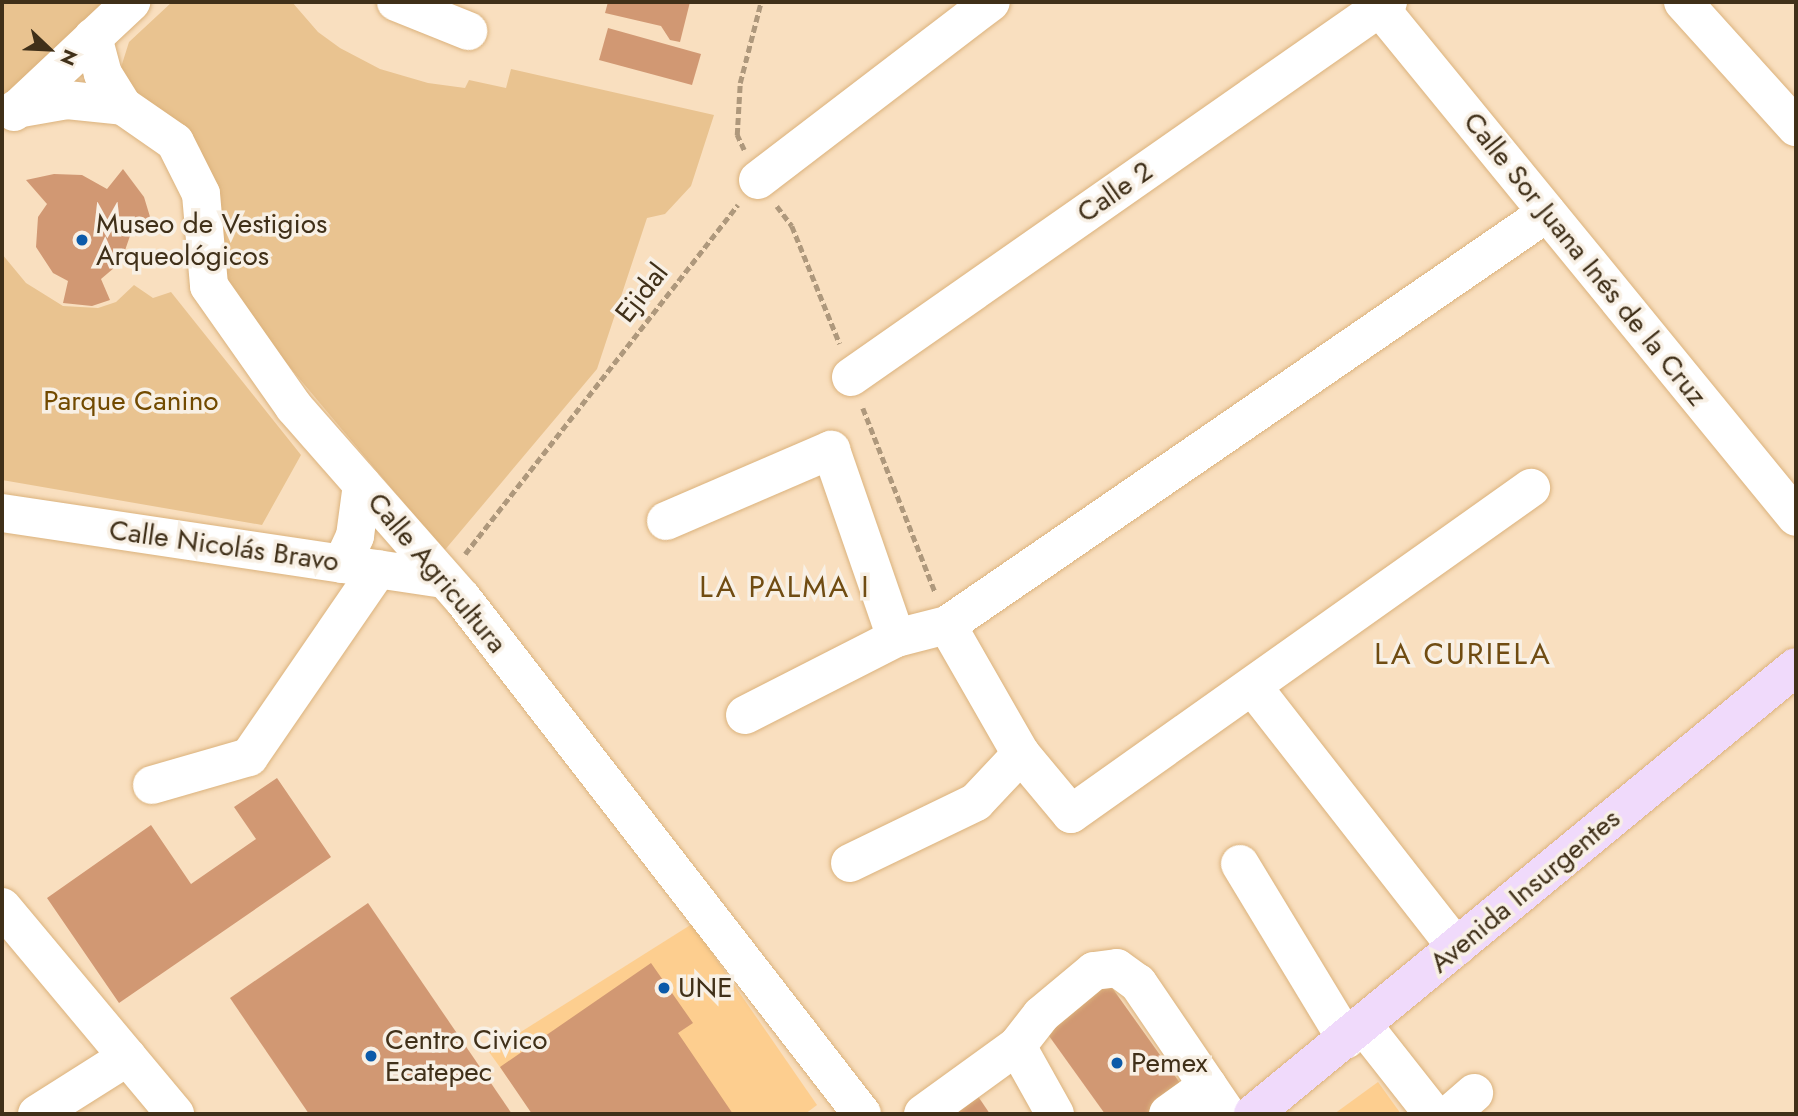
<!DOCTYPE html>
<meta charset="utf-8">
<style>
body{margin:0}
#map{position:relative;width:1798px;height:1116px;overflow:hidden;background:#f9dfbf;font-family:Jost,sans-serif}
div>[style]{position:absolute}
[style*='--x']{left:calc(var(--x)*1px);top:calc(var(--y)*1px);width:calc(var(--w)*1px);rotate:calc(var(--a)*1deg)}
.built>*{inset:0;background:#fdce8f}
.green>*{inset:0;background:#e9c390}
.building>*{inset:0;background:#d19873}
.path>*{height:4.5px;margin-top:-2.25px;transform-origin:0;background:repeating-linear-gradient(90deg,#ae987c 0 7px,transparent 0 10.5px)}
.roads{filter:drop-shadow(0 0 2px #dbb27c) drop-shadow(0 0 2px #dbb27c)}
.minor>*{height:38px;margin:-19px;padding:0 19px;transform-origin:19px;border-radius:19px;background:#fff}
.major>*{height:38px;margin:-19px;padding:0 19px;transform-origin:19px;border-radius:19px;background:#f0dafb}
.dots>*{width:19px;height:19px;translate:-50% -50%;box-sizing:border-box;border:4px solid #f8f0e5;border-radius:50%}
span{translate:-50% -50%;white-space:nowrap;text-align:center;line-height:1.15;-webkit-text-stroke:7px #f8f0e5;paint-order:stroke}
.street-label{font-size:28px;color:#403019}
.poi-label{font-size:28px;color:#403019}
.left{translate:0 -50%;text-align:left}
.park-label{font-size:28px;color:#724a00}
.neighbourhood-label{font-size:30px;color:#704c12;letter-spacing:2px}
.frame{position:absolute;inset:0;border:4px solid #403019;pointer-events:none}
.north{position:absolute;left:14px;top:14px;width:70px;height:70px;-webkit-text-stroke:5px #f8f0e5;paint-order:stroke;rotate:113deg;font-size:19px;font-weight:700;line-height:28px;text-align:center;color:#403019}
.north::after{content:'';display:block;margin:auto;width:24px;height:32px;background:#403019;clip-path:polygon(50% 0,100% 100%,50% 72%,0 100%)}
</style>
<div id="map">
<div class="built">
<i style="clip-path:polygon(692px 924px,817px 1105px,805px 1114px,534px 1114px,489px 1052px)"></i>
<i style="clip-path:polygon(1378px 1082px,1401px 1114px,1334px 1114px)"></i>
</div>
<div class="green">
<i style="clip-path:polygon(2px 2px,117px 2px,2px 108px)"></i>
<i style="clip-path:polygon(172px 2px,292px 2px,318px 32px,340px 48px,380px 69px,428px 83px,465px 88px,469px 80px,506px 88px,511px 69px,714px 115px,691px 186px,665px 214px,647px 218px,597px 369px,444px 551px,220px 284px,217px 199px,200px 148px,167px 114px,117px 80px,129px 42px)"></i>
<i style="clip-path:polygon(2px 254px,26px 283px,63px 306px,98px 308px,116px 302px,134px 285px,153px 298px,171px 292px,301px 455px,262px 525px,2px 480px)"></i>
</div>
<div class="building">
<i style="clip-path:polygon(608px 2px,690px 2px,680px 42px,670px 40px,661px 26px,605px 13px)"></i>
<i style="clip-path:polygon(608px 28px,701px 54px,692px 85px,599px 60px)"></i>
<i style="clip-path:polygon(123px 169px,144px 197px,154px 230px,131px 233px,121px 262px,101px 279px,110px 300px,92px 306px,63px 303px,68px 281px,53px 273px,36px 247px,38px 217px,47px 204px,26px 180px,54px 174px,82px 175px,107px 189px)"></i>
<i style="clip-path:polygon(277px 778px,331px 857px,119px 1003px,47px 898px,151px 825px,191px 884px,256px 839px,234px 807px)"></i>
<i style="clip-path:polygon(368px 903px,512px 1114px,309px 1114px,230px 998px)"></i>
<i style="clip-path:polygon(651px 963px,693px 1023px,678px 1033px,733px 1114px,532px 1114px,500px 1067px)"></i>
<i style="clip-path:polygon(1108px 982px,1190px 1097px,1165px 1114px,1105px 1114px,1044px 1029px)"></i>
<i style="clip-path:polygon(969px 1083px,990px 1114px,927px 1114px)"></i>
</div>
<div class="path">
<i style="--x:744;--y:150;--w:17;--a:-115"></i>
<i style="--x:737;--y:135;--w:52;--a:-86.7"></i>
<i style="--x:740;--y:83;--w:84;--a:-75.5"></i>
<i style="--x:777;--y:206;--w:25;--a:53"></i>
<i style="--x:792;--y:226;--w:127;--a:67.9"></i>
<i style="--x:863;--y:408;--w:198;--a:68.6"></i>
<i style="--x:465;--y:554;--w:443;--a:-52"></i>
</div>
<div class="roads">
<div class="minor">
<i style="--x:396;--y:2;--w:78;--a:21.9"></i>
<i style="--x:1375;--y:2;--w:665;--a:50.73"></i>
<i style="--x:1683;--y:2;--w:169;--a:47.9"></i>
<i style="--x:93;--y:37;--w:38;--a:75"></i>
<i style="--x:103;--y:74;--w:38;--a:58"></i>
<i style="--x:16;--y:109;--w:52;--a:-10"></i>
<i style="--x:67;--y:100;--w:56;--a:6.1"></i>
<i style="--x:123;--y:106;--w:63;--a:34.7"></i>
<i style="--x:175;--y:142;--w:58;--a:63.4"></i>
<i style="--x:201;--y:194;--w:92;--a:85"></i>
<i style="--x:209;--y:286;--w:148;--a:54.9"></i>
<i style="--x:294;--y:407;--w:254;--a:48.7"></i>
<i style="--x:462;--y:598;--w:653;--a:52.22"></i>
<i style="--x:14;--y:112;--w:161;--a:-43.2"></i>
<i style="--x:758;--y:180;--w:293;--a:-37.4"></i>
<i style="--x:851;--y:377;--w:655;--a:-34.93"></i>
<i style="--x:2;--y:513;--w:448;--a:8.5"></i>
<i style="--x:666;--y:521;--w:180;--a:-23.3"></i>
<i style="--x:831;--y:450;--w:199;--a:70.9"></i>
<i style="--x:342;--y:564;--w:31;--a:-65"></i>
<i style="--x:355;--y:536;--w:52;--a:-82.3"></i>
<i style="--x:947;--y:625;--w:149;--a:60.2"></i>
<i style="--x:1021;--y:754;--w:78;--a:50.2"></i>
<i style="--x:1071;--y:814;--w:564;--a:-35.33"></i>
<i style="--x:1253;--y:687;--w:330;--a:52"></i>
<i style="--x:745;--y:715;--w:169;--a:-27"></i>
<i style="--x:896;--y:638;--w:53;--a:-14.3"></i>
<i style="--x:947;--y:625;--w:728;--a:-34.48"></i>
<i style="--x:152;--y:785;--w:101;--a:-16.1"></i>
<i style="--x:249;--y:757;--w:228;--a:-55.5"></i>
<i style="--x:850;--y:863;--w:140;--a:-25.8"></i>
<i style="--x:976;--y:802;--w:66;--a:-46.8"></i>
<i style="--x:1240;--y:864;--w:205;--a:58.8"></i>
<i style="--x:2;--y:907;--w:270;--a:50.1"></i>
<i style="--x:1363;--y:1025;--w:113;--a:51.8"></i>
<i style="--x:37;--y:1114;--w:107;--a:-32.3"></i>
<i style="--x:923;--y:1114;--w:116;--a:-35.9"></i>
<i style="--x:1055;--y:1114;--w:78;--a:-119.2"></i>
<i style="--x:1017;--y:1046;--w:39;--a:-52"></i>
<i style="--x:1041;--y:1015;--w:69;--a:-39.7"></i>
<i style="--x:1094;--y:971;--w:23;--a:-7"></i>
<i style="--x:1117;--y:968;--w:26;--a:36"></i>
<i style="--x:1138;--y:983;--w:158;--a:55.8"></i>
<i style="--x:1168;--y:1114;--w:49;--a:-35.9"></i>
<i style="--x:1450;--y:1114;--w:32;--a:-41"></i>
</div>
<div class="major">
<i style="--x:1253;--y:1114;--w:703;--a:-39.46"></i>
</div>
</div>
<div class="dots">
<i style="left:82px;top:240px;background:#0b5aa9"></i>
<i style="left:664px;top:988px;background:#0b5aa9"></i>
<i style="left:371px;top:1056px;background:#0b5aa9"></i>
<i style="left:1117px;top:1063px;background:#0b5aa9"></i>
</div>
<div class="street-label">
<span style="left:1115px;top:192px;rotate:-35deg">Calle 2</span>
<span style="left:1585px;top:259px;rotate:51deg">Calle Sor Juana Inés de la Cruz</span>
<span style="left:642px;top:293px;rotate:-52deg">Ejidal</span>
<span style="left:224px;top:546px;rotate:8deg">Calle Nicolás Bravo</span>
<span style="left:437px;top:573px;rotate:50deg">Calle Agricultura</span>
<span style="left:1525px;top:891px;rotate:-40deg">Avenida Insurgentes</span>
</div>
<div class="poi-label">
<span class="left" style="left:96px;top:240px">Museo de Vestigios<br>Arqueológicos</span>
<span class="left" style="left:678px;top:988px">UNE</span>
<span class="left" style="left:385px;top:1056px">Centro Civico<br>Ecatepec</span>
<span class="left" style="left:1131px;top:1063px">Pemex</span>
</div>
<div class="park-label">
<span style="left:131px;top:401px">Parque Canino</span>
</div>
<div class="neighbourhood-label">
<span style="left:785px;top:587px">LA PALMA I</span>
<span style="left:1463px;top:654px">LA CURIELA</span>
</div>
<div class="frame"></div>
<div class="north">N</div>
</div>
